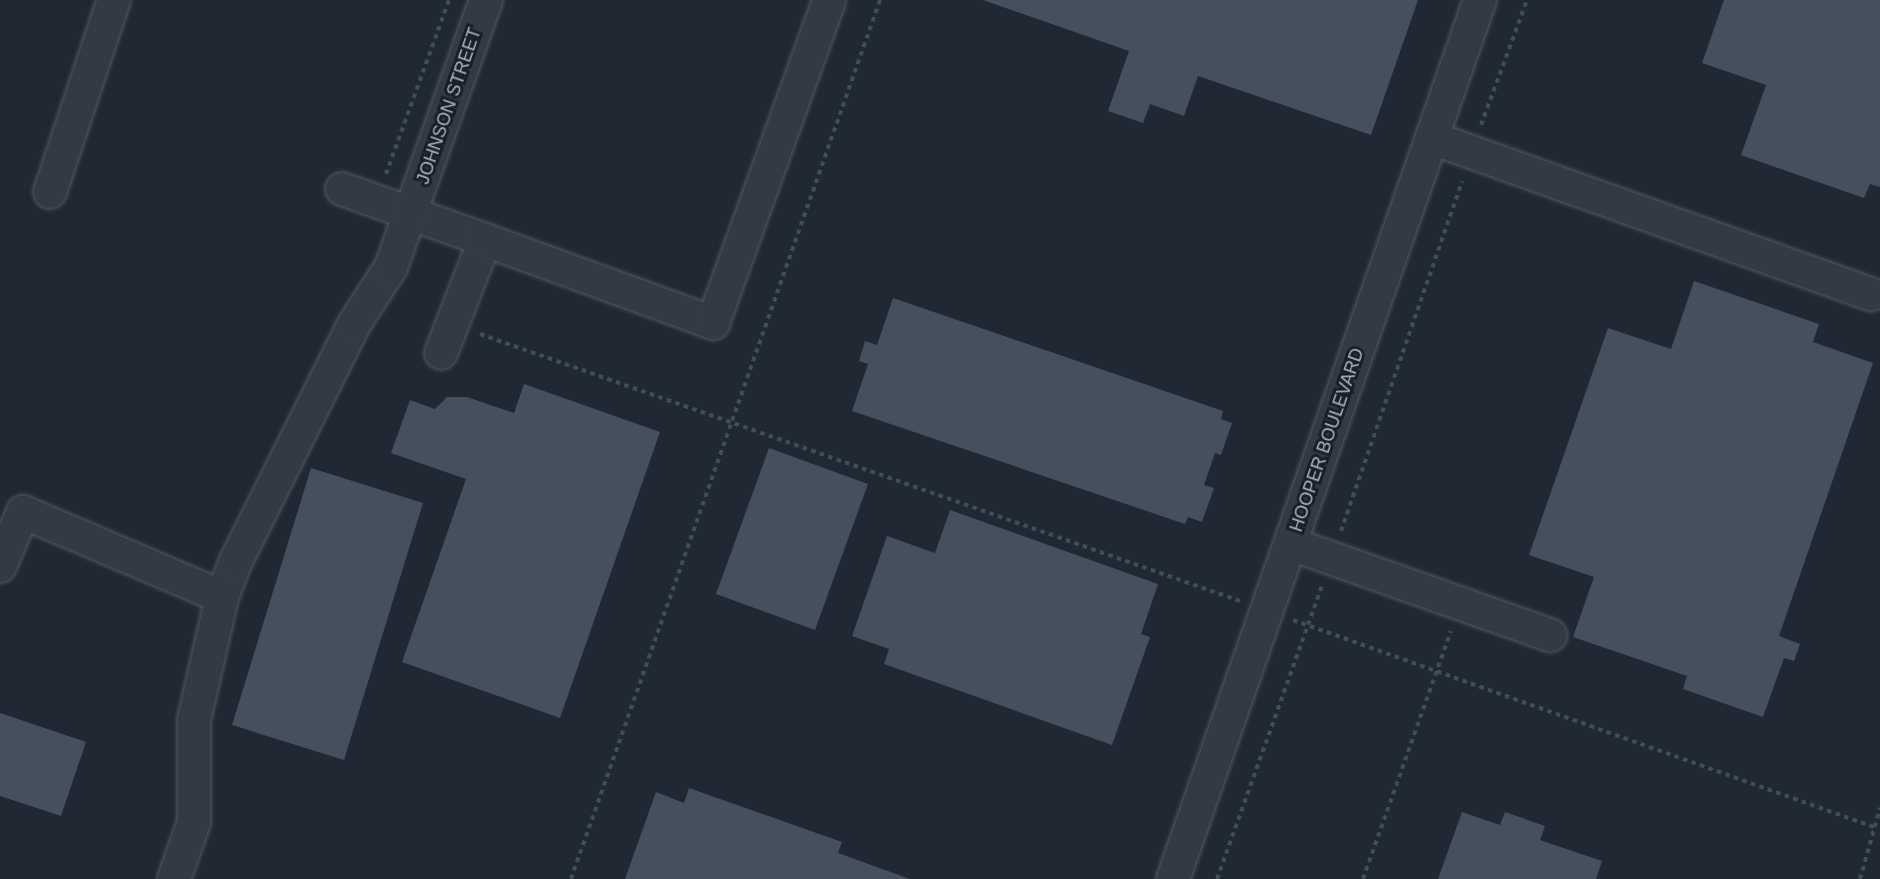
<!DOCTYPE html>
<style>
body{margin:0}
#map{position:relative;width:1880px;height:879px;overflow:hidden;background:#202834;font-family:Arial,sans-serif}
div>[style]{position:absolute}
[style*='--x']{left:calc(var(--x)*1px);top:calc(var(--y)*1px);width:calc(var(--w)*1px);rotate:calc(var(--a)*1deg)}
.building>*{inset:0;background:#464f5e}
.path>*{height:4px;margin-top:-2px;transform-origin:0;background:repeating-linear-gradient(90deg,#3f5053 0 4.5px,transparent 0 9px)}
.roads{filter:drop-shadow(0 0 2px #505863) drop-shadow(0 0 2px #505863)}
.minor>*{height:32px;margin:-16px;padding:0 16px;transform-origin:16px;border-radius:16px;background:#333a45}
span{translate:-50% -50%;white-space:nowrap;text-align:center;line-height:1.15;-webkit-text-stroke:6px #181f29;paint-order:stroke}
.street-label{font-size:18px;color:#adb5c2}
</style>
<div id="map">
<div class="building">
<i style="clip-path:polygon(983px 0,1418px 0,1371px 135px,1198px 76px,1184px 116px,1150px 104px,1143px 123px,1108px 111px,1129px 51px)"></i>
<i style="clip-path:polygon(1724px 0,1880px 0,1880px 187px,1870px 184px,1864px 198px,1741px 155px,1766px 85px,1702px 63px)"></i>
<i style="clip-path:polygon(1694px 281px,1819px 324px,1813px 342px,1873px 363px,1779px 636px,1800px 644px,1794px 661px,1784px 658px,1763px 717px,1683px 689px,1687px 676px,1573px 637px,1594px 577px,1529px 555px,1608px 328px,1671px 349px)"></i>
<i style="clip-path:polygon(893px 298px,1223px 411px,1221px 419px,1232px 423px,1221px 455px,1215px 453px,1204px 485px,1214px 488px,1202px 522px,1188px 517px,1185px 524px,852px 411px,868px 364px,859px 361px,865px 341px,877px 345px)"></i>
<i style="clip-path:polygon(524px 384px,660px 432px,560px 718px,402px 662px,466px 479px,391px 453px,410px 400px,435px 409px,447px 397px,467px 397px,514px 413px)"></i>
<i style="clip-path:polygon(769px 448px,868px 484px,815px 630px,716px 594px)"></i>
<i style="clip-path:polygon(311px 468px,423px 503px,344px 760px,232px 725px)"></i>
<i style="clip-path:polygon(950px 510px,1158px 584px,1141px 634px,1150px 637px,1112px 745px,884px 664px,889px 649px,852px 636px,887px 536px,935px 553px)"></i>
<i style="clip-path:polygon(0 713px,86px 742px,61px 816px,0 796px)"></i>
<i style="clip-path:polygon(689px 788px,842px 842px,838px 853px,910px 879px,625px 879px,656px 792px,684px 803px)"></i>
<i style="clip-path:polygon(1462px 812px,1500px 825px,1505px 812px,1545px 826px,1540px 840px,1602px 861px,1596px 879px,1438px 879px)"></i>
</div>
<div class="path">
<i style="--x:1481;--y:125;--w:133;--a:-69.8"></i>
<i style="--x:386;--y:174;--w:185;--a:-70.1"></i>
<i style="--x:480;--y:334;--w:806;--a:19.36"></i>
<i style="--x:1341;--y:531;--w:370;--a:-70.9"></i>
<i style="--x:1293;--y:620;--w:617;--a:19.61"></i>
<i style="--x:571;--y:879;--w:932;--a:-70.63"></i>
<i style="--x:1217;--y:879;--w:311;--a:-70.3"></i>
<i style="--x:1363;--y:879;--w:263;--a:-70.5"></i>
<i style="--x:1860;--y:879;--w:74;--a:-74.3"></i>
</div>
<div class="roads">
<div class="minor">
<i style="--x:1432;--y:138;--w:466;--a:19.6"></i>
<i style="--x:342;--y:189;--w:152;--a:19.6"></i>
<i style="--x:485;--y:240;--w:121;--a:111.3"></i>
<i style="--x:50;--y:192;--w:202;--a:-71.6"></i>
<i style="--x:485;--y:240;--w:243;--a:20"></i>
<i style="--x:713;--y:323;--w:343;--a:-70.2"></i>
<i style="--x:1291;--y:544;--w:275;--a:19.4"></i>
<i style="--x:0;--y:566;--w:59;--a:-66.9"></i>
<i style="--x:23;--y:512;--w:216;--a:23.1"></i>
<i style="--x:174;--y:879;--w:60;--a:-70.7"></i>
<i style="--x:194;--y:822;--w:102;--a:-90"></i>
<i style="--x:194;--y:720;--w:126;--a:-77.2"></i>
<i style="--x:222;--y:597;--w:36;--a:-69"></i>
<i style="--x:235;--y:563;--w:267;--a:-63.5"></i>
<i style="--x:354;--y:324;--w:68;--a:-57"></i>
<i style="--x:391;--y:267;--w:283;--a:-70.4"></i>
<i style="--x:1173;--y:879;--w:931;--a:-70.75"></i>
</div>
</div>
<div class="street-label">
<span style="left:449px;top:106px;rotate:-71deg">JOHNSON STREET</span>
<span style="left:1327px;top:440px;rotate:-71deg">HOOPER BOULEVARD</span>
</div>
</div>
